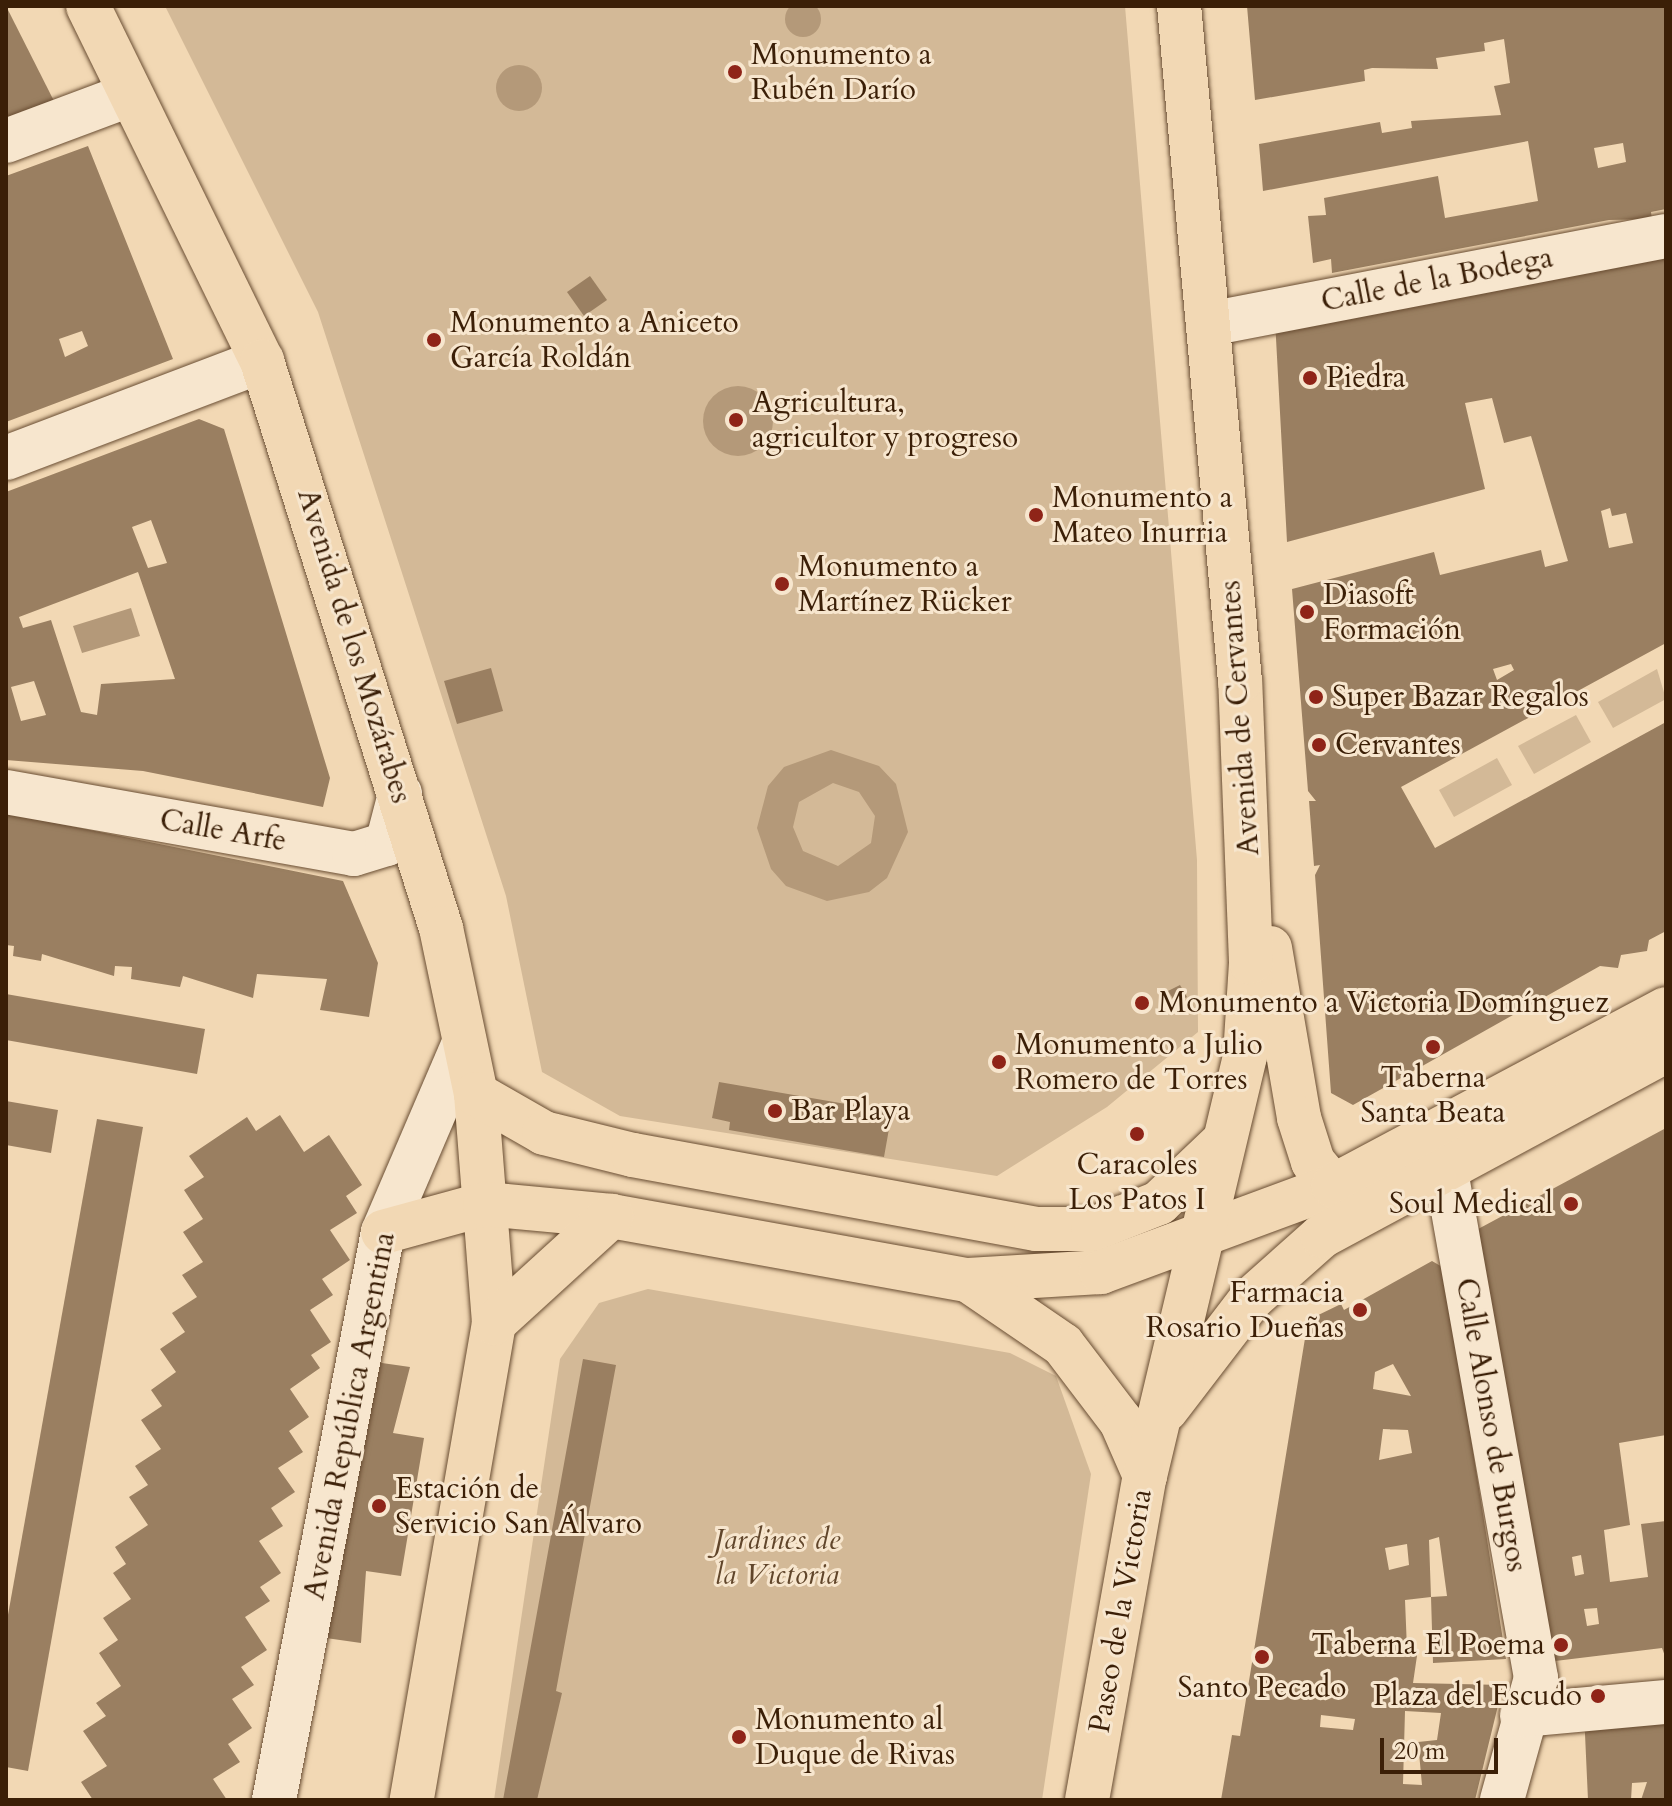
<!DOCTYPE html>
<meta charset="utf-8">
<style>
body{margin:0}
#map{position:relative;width:1672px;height:1806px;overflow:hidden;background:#f2d8b4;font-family:Cardo,serif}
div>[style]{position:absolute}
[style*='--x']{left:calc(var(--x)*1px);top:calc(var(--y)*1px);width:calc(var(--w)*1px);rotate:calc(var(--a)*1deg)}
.green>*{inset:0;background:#d3b997}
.water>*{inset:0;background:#b49979}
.round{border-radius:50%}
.building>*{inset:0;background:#9a7f61}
.roads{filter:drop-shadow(0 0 2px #694d32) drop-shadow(0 0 2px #694d32)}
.minor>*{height:44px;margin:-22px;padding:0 22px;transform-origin:22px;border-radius:22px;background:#f7e6ce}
.major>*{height:44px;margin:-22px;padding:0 22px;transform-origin:22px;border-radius:22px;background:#f2d8b4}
.dots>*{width:22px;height:22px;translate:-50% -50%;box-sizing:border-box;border:4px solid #f7e6ce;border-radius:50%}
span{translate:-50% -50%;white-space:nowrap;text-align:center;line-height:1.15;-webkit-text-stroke:6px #f7e6ce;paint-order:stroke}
.poi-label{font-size:30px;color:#3b1f07}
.left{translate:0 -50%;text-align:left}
.right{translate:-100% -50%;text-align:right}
.street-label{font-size:30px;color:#3b1f07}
.park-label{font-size:30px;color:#61462b;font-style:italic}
.frame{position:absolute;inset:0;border:8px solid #3b1f07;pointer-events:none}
.scale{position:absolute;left:1380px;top:1738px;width:118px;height:36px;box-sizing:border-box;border:4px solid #3b1f07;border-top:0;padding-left:10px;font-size:24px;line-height:28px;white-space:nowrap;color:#3b1f07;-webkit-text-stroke:6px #f7e6ce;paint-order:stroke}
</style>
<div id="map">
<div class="green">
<i style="clip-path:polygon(165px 6px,1125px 6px,1197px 860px,1198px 1032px,1107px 1107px,997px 1176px,620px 1116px,542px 1072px,506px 896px,318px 312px)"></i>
<i style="clip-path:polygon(1657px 669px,1666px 699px,1613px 728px,1598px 702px)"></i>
<i style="clip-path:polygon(1576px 715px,1591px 742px,1534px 774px,1518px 746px)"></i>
<i style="clip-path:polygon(1497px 758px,1512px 785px,1454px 817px,1439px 790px)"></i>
<i style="clip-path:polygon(648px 1289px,1010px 1353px,1056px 1376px,1091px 1474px,1042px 1800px,494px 1800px,560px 1359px,599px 1303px)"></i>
</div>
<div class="water">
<i class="round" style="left:785px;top:1px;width:36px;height:36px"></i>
<i class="round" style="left:496px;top:65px;width:46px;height:46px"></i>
<i class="round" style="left:703px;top:386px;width:70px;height:70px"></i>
<i style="clip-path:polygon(131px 608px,140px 636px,82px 653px,73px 626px)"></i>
<i style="clip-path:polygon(evenodd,831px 750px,879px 766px,896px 784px,908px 832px,887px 878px,869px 892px,827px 901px,786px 886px,771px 869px,757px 828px,768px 786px,784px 767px,831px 750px,833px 783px,859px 792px,875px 816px,871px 843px,838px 866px,803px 851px,793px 827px,799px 802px,833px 783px)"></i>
</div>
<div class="building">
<i style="clip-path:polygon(6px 6px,55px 103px,6px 120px)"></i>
<i style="clip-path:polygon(evenodd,1247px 6px,1666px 6px,1666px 209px,1651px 212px,1652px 219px,1609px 220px,1332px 273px,1331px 259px,1313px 263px,1308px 216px,1326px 215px,1324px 198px,1438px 176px,1445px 218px,1538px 201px,1528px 141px,1263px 191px,1259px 144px,1380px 122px,1382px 133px,1412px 128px,1411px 121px,1501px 115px,1494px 86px,1510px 83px,1504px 39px,1484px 43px,1485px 51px,1436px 58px,1438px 69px,1372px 68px,1364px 70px,1365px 81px,1255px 100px,1247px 6px,1623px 143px,1626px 162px,1598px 168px,1594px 148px,1623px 143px)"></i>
<i style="clip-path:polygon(evenodd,88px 146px,173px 359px,6px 422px,6px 176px,88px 146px,82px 331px,88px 346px,65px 357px,59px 339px,82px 331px)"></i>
<i style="clip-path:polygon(evenodd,1666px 248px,1666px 643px,1401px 787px,1435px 848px,1666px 722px,1666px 931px,1649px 940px,1647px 951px,1621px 955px,1618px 968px,1600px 966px,1353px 1105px,1331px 1093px,1315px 875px,1320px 865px,1314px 866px,1309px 801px,1316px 801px,1308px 791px,1292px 589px,1434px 552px,1440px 575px,1541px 550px,1545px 567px,1568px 561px,1531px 436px,1504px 443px,1492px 398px,1465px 403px,1485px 489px,1287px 542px,1275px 320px,1666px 248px,1610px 508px,1612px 516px,1626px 513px,1633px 543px,1609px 548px,1601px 511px,1610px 508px,1666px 248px,1511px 664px,1514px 670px,1497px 680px,1493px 669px,1511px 664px)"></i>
<i style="clip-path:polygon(590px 276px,607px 300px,584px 316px,567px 292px)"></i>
<i style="clip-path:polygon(evenodd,199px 419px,224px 429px,330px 778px,323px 807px,143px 771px,6px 760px,6px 492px,199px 419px,151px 520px,167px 563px,148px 568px,132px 527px,151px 520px,199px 419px,138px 572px,175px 679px,101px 684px,97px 715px,81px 712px,51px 620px,23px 628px,19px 617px,138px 572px,199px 419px,34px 681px,46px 715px,21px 721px,11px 687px,34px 681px)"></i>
<i style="clip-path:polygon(491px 668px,503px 711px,457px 724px,444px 681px)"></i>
<i style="clip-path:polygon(6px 813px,343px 881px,378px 963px,369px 1017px,320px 1010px,327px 979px,257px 974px,253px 998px,183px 976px,180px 987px,131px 979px,132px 967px,115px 966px,114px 976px,42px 954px,41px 961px,13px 956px,14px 946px,6px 945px)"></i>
<i style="clip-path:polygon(1180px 985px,1187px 997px,1176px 1003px,1168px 991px)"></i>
<i style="clip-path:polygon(6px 994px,205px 1029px,197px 1074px,6px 1040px)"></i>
<i style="clip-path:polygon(719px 1082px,892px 1112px,884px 1157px,729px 1130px,730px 1122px,712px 1118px)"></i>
<i style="clip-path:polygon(6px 1101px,58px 1110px,51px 1153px,6px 1145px)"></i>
<i style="clip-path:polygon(280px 1115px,304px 1152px,329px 1135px,362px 1185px,346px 1196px,357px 1213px,330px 1230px,350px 1260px,322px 1279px,333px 1295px,310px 1310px,331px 1342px,311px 1355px,320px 1368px,290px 1389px,309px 1417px,289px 1431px,303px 1452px,278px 1468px,295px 1492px,271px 1508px,283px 1526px,259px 1541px,281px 1573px,260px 1587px,270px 1601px,245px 1617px,267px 1650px,241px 1667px,254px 1685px,232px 1699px,252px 1728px,228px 1744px,240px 1762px,213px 1779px,227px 1800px,93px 1800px,81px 1782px,107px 1766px,83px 1731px,106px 1716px,96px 1703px,121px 1686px,99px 1653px,118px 1640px,103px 1618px,131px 1599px,113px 1573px,126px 1564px,115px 1547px,148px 1525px,129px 1497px,148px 1485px,135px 1466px,161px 1449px,141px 1420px,162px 1406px,151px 1390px,176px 1372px,160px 1349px,185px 1332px,172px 1313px,197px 1297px,182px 1275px,203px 1262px,183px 1232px,203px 1219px,184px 1190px,204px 1177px,189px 1156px,247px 1117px,256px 1131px)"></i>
<i style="clip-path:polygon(97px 1119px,143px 1127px,28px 1771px,6px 1767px,6px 1626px)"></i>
<i style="clip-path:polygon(evenodd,1666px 1128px,1666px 1435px,1619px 1443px,1630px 1525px,1604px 1530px,1610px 1582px,1648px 1577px,1641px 1524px,1666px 1521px,1666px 1659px,1662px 1648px,1547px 1662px,1467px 1235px,1666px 1128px,1581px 1555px,1584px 1574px,1575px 1576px,1572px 1557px,1581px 1555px,1666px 1128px,1597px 1608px,1599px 1624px,1587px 1626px,1584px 1609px,1597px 1608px)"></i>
<i style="clip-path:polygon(evenodd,1432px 1261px,1444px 1268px,1506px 1659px,1433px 1663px,1431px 1597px,1447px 1596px,1439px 1537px,1429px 1540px,1431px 1597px,1405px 1600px,1407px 1649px,1418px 1649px,1413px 1683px,1503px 1685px,1475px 1800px,1221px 1800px,1232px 1735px,1240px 1736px,1308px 1320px,1341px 1304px,1344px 1310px,1432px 1261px,1393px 1364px,1411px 1396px,1373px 1389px,1375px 1372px,1393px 1364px,1432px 1261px,1383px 1429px,1408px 1430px,1412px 1453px,1379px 1460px,1383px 1429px,1432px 1261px,1407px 1544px,1409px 1565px,1389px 1570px,1385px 1548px,1407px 1544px,1432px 1261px,1405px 1711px,1441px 1713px,1437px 1740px,1418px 1742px,1422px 1785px,1403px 1784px,1405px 1711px,1432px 1261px,1321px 1715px,1355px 1719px,1353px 1730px,1320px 1727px,1321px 1715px)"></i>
<i style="clip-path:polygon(583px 1359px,616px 1365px,556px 1691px,562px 1693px,537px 1800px,503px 1800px)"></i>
<i style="clip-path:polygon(368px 1361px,410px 1367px,393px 1433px,424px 1438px,401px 1576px,366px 1571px,361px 1643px,319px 1637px)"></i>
<i style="clip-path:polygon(1666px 1709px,1666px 1800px,1641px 1800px,1647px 1782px,1632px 1783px,1631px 1800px,1588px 1800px,1584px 1712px)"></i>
</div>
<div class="roads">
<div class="minor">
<i style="--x:6;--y:141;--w:131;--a:-20.5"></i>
<i style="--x:1209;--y:324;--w:465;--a:-10.9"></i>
<i style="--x:6;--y:458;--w:274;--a:-20.8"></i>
<i style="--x:6;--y:792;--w:353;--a:10.1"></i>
<i style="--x:354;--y:854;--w:34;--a:-17"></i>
<i style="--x:387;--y:844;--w:52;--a:-75.4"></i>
<i style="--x:1446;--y:1171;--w:515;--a:79.93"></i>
<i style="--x:1536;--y:1678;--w:127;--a:105.6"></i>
<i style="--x:1522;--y:1715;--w:145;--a:-5.2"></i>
<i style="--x:274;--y:1800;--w:578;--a:-79.14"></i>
<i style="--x:383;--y:1232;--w:206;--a:-66.8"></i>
</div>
<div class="major">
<i style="--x:88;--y:6;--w:395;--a:63.9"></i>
<i style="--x:262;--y:361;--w:595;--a:72.48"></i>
<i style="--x:441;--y:928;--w:170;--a:78.1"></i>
<i style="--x:476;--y:1094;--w:230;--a:85.5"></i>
<i style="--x:494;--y:1323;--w:484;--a:99.8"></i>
<i style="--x:1270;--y:948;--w:172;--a:80.3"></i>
<i style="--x:1299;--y:1118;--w:46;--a:72.3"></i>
<i style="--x:1313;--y:1162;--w:31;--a:50"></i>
<i style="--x:476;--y:1094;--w:78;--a:29.8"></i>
<i style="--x:544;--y:1133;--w:92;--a:13.9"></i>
<i style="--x:633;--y:1155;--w:410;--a:10.4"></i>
<i style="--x:1036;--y:1229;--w:57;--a:0"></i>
<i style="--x:1093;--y:1229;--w:71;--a:-21.5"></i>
<i style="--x:1159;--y:1203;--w:86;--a:-43.6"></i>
<i style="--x:383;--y:1232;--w:106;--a:-15.4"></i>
<i style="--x:485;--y:1204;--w:127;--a:5.4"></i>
<i style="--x:611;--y:1216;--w:363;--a:10.2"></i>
<i style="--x:968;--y:1280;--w:133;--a:-3.4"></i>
<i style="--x:1101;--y:1272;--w:247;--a:-20.3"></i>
<i style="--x:1333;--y:1186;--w:377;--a:-28"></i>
<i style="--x:968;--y:1280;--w:115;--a:34.4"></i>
<i style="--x:1063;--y:1345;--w:96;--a:52.7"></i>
<i style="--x:1121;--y:1421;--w:60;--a:66.4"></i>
<i style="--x:494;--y:1323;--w:159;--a:-42.4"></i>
<i style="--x:1166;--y:1410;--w:140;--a:-52.6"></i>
<i style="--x:1251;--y:1299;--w:95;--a:-41.6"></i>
<i style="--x:1322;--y:1236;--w:391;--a:-28.3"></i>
<i style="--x:1087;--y:1800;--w:329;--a:-79.9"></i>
<i style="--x:1145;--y:1476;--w:432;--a:-76.6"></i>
<i style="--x:1245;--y:1056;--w:94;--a:-86.3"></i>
<i style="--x:1251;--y:962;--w:281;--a:-92.2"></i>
<i style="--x:1240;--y:681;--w:678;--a:-95.16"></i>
</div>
</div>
<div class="dots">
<i style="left:735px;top:72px;background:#8f2418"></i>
<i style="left:434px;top:340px;background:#8f2418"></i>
<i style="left:1310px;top:378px;background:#8f2418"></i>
<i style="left:736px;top:420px;background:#8f2418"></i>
<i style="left:1036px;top:515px;background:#8f2418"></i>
<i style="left:782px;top:584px;background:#8f2418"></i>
<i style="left:1307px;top:612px;background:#8f2418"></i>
<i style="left:1316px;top:697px;background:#8f2418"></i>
<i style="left:1319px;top:745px;background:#8f2418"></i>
<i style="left:1142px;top:1003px;background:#8f2418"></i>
<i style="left:1433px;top:1047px;background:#8f2418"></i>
<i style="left:999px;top:1062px;background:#8f2418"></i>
<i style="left:775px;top:1111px;background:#8f2418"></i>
<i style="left:1137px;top:1134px;background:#8f2418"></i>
<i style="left:1571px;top:1204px;background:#8f2418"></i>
<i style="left:1360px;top:1310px;background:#8f2418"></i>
<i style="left:379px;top:1506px;background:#8f2418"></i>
<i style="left:1561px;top:1645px;background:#8f2418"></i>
<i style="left:1262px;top:1657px;background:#8f2418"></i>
<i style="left:1598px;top:1696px;background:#8f2418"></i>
<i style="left:739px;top:1737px;background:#8f2418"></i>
</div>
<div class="poi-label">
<span class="left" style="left:751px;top:72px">Monumento a<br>Rubén Darío</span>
<span class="left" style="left:450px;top:340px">Monumento a Aniceto<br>García Roldán</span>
<span class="left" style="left:1326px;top:378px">Piedra</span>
<span class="left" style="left:752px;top:420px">Agricultura,<br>agricultor y progreso</span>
<span class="left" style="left:1052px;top:515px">Monumento a<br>Mateo Inurria</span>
<span class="left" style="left:798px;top:584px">Monumento a<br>Martínez Rücker</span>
<span class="left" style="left:1323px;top:612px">Diasoft<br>Formación</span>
<span class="left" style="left:1332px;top:697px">Super Bazar Regalos</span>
<span class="left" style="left:1335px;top:745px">Cervantes</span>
<span class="left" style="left:1158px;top:1003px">Monumento a Victoria Domínguez</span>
<span class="left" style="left:1015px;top:1062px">Monumento a Julio<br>Romero de Torres</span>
<span style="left:1433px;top:1095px">Taberna<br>Santa Beata</span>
<span class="left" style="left:791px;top:1111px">Bar Playa</span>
<span style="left:1137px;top:1182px">Caracoles<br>Los Patos I</span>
<span class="right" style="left:1553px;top:1204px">Soul Medical</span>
<span class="right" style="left:1344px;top:1310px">Farmacia<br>Rosario Dueñas</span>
<span class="left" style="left:395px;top:1506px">Estación de<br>Servicio San Álvaro</span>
<span class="right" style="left:1545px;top:1645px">Taberna El Poema</span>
<span style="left:1262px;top:1688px">Santo Pecado</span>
<span class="right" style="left:1582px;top:1696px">Plaza del Escudo</span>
<span class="left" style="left:755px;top:1737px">Monumento al<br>Duque de Rivas</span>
</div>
<div class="street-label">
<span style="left:1437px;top:280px;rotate:-11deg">Calle de la Bodega</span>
<span style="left:354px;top:646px;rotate:73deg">Avenida de los Mozárabes</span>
<span style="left:1240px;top:718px;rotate:-94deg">Avenida de Cervantes</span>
<span style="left:223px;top:831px;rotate:10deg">Calle Arfe</span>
<span style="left:350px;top:1416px;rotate:-79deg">Avenida República Argentina</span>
<span style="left:1491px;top:1425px;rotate:80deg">Calle Alonso de Burgos</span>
<span style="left:1121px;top:1611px;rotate:-80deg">Paseo de la Victoria</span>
</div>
<div class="park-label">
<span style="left:777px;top:1557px">Jardines de<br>la Victoria</span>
</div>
<div class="frame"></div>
<div class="scale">20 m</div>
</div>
